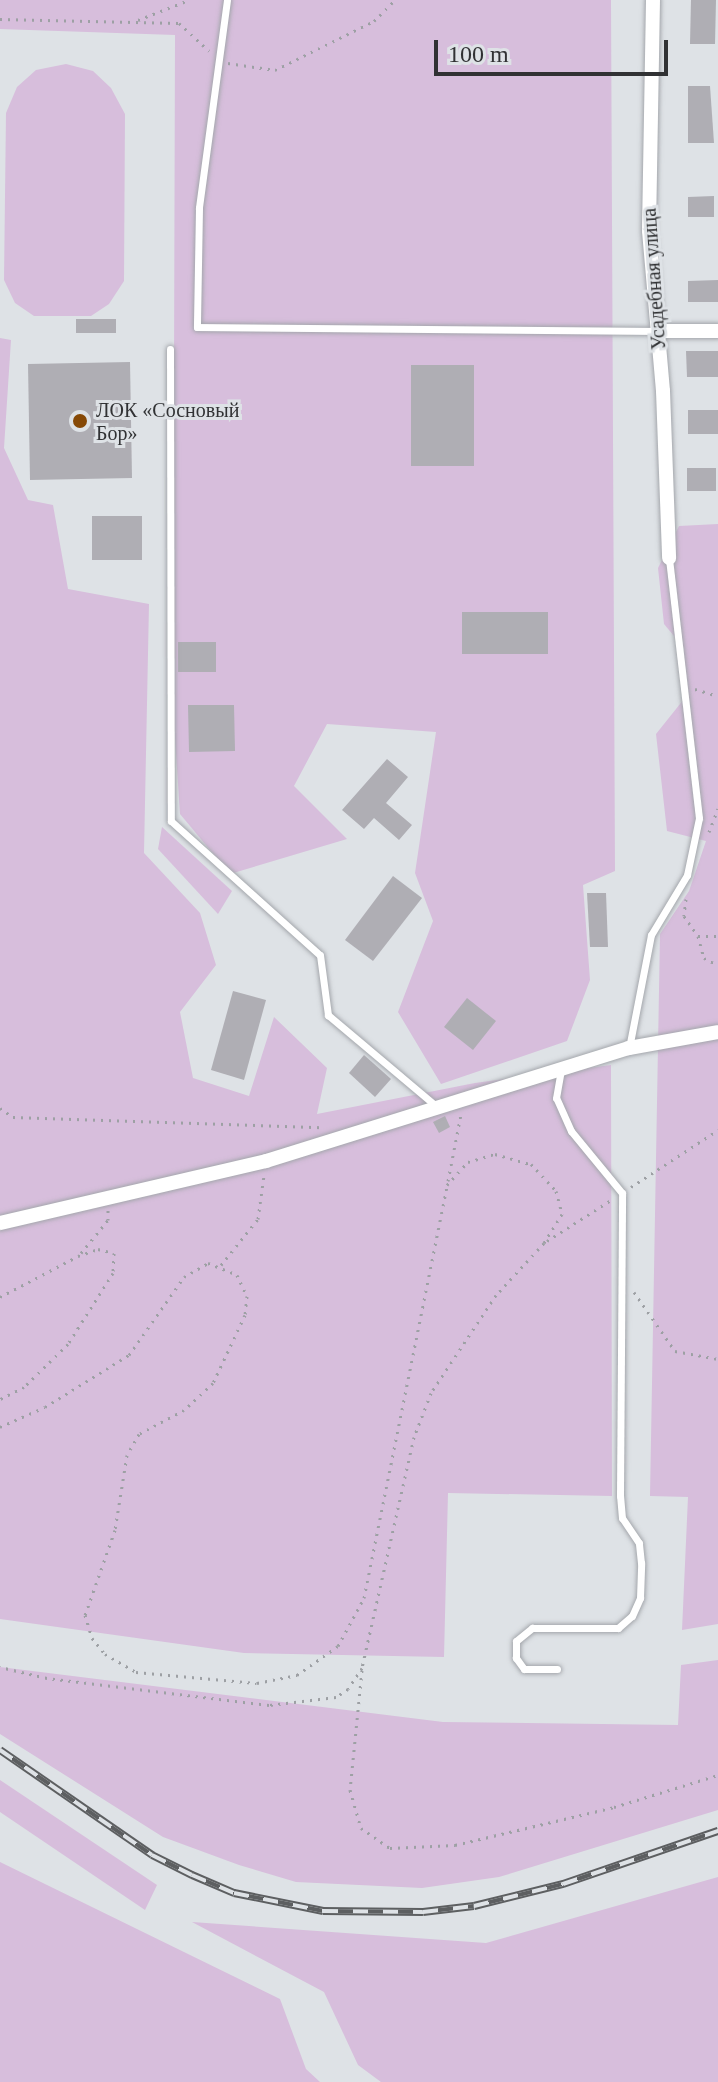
<!DOCTYPE html>
<meta charset="utf-8">
<style>
body{margin:0}
#map{position:relative;width:718px;height:2082px;overflow:hidden;background:#dee2e6;font-family:Georgia,serif}
div>[style]{position:absolute}
[style*='--x']{left:calc(var(--x)*1px);top:calc(var(--y)*1px);width:calc(var(--w)*1px);rotate:calc(var(--a)*1deg)}
.green>*{inset:0;background:#d7bedc}
.building>*{inset:0;background:#afaeb4}
.path>*{height:3px;margin-top:-1.5px;transform-origin:0;background:repeating-linear-gradient(90deg,#9da0a4 0 2px,transparent 0 8px)}
.roads{filter:drop-shadow(0 0 2px #a4a7ac) drop-shadow(0 0 2px #a4a7ac)}
.service>*{height:7px;margin:-3.5px;padding:0 3.5px;transform-origin:3.5px;border-radius:3.5px;background:#fff}
.minor>*{height:14px;margin:-7px;padding:0 7px;transform-origin:7px;border-radius:7px;background:#fff}
.rail>*{height:8px;margin-top:-4px;transform-origin:0;background:repeating-linear-gradient(90deg,#dee2e6 0 15px,#5d5f61 0 30px);box-sizing:border-box;border-block:2px solid #5d5f61}
.dots>*{width:22px;height:22px;translate:-50% -50%;box-sizing:border-box;border:4px solid #dee2e6;border-radius:50%}
span{translate:-50% -50%;white-space:nowrap;text-align:center;line-height:1.15;-webkit-text-stroke:6px #dee2e6;paint-order:stroke}
.street-label{font-size:20px;color:#313234}
.poi-label{font-size:20px;color:#313234}
.left{translate:0 -50%;text-align:left}
.scale{position:absolute;left:434px;top:40px;width:234px;height:36px;box-sizing:border-box;border:4px solid #313234;border-top:0;padding-left:10px;font-size:24px;line-height:28px;white-space:nowrap;color:#313234;-webkit-text-stroke:6px #dee2e6;paint-order:stroke}
</style>
<div id="map">
<div class="green">
<i style="clip-path:polygon(0 0,611px 0,615px 871px,583px 885px,590px 980px,567px 1041px,441px 1084px,398px 1012px,433px 921px,415px 873px,436px 732px,327px 724px,294px 786px,347px 839px,230px 874px,180px 814px,173px 708px,175px 35px,0 29px)"></i>
<i style="clip-path:polygon(66px 64px,93px 71px,111px 88px,125px 114px,124px 281px,109px 304px,91px 316px,34px 316px,15px 303px,4px 280px,6px 113px,17px 87px,36px 70px)"></i>
<i style="clip-path:polygon(0 338px,11px 340px,4px 448px,28px 500px,53px 505px,68px 589px,149px 604px,144px 853px,200px 913px,216px 965px,180px 1012px,193px 1078px,249px 1096px,274px 1017px,327px 1068px,317px 1114px,475px 1083px,611px 1065px,612px 1496px,448px 1493px,444px 1657px,244px 1653px,0 1619px)"></i>
<i style="clip-path:polygon(718px 524px,718px 1624px,682px 1630px,688px 1497px,650px 1496px,660px 934px,689px 891px,706px 841px,667px 831px,656px 734px,684px 699px,684px 648px,664px 624px,658px 568px,679px 526px)"></i>
<i style="clip-path:polygon(162px 827px,232px 891px,218px 914px,158px 849px)"></i>
<i style="clip-path:polygon(718px 1660px,718px 1810px,499px 1877px,422px 1888px,296px 1882px,239px 1865px,163px 1837px,0 1734px,0 1667px,443px 1722px,678px 1725px,681px 1665px)"></i>
<i style="clip-path:polygon(0 1780px,157px 1885px,145px 1910px,0 1812px)"></i>
<i style="clip-path:polygon(0 1862px,280px 1999px,306px 2069px,320px 2082px,0 2082px)"></i>
<i style="clip-path:polygon(718px 1877px,718px 2082px,381px 2082px,358px 2065px,324px 1992px,192px 1922px,486px 1943px)"></i>
</div>
<div class="building">
<i style="clip-path:polygon(691px 0,716px 0,715px 44px,690px 44px)"></i>
<i style="clip-path:polygon(688px 86px,710px 86px,714px 143px,688px 143px)"></i>
<i style="clip-path:polygon(714px 196px,714px 217px,688px 217px,688px 197px)"></i>
<i style="clip-path:polygon(718px 280px,718px 302px,688px 302px,688px 281px)"></i>
<i style="clip-path:polygon(76px 319px,116px 319px,116px 333px,76px 333px)"></i>
<i style="clip-path:polygon(686px 351px,718px 351px,718px 377px,687px 377px)"></i>
<i style="clip-path:polygon(130px 362px,132px 478px,30px 480px,28px 364px)"></i>
<i style="clip-path:polygon(411px 365px,474px 365px,474px 466px,411px 466px)"></i>
<i style="clip-path:polygon(688px 410px,718px 410px,718px 434px,688px 434px)"></i>
<i style="clip-path:polygon(687px 468px,716px 468px,716px 491px,687px 491px)"></i>
<i style="clip-path:polygon(92px 516px,142px 516px,142px 560px,92px 560px)"></i>
<i style="clip-path:polygon(462px 612px,548px 612px,548px 654px,462px 654px)"></i>
<i style="clip-path:polygon(178px 642px,216px 642px,216px 672px,178px 672px)"></i>
<i style="clip-path:polygon(188px 705px,234px 705px,235px 751px,189px 752px)"></i>
<i style="clip-path:polygon(387px 759px,408px 777px,386px 803px,412px 825px,399px 840px,374px 818px,364px 829px,342px 810px)"></i>
<i style="clip-path:polygon(393px 876px,422px 898px,373px 961px,345px 940px)"></i>
<i style="clip-path:polygon(587px 893px,606px 893px,608px 947px,590px 947px)"></i>
<i style="clip-path:polygon(233px 991px,266px 1000px,244px 1080px,211px 1070px)"></i>
<i style="clip-path:polygon(467px 998px,496px 1021px,473px 1050px,444px 1027px)"></i>
<i style="clip-path:polygon(364px 1055px,391px 1079px,375px 1097px,349px 1073px)"></i>
<i style="clip-path:polygon(445px 1116px,450px 1127px,439px 1133px,433px 1122px)"></i>
</div>
<div class="path">
<i style="--x:0;--y:19;--w:179;--a:1.3"></i>
<i style="--x:179;--y:23;--w:41;--a:43"></i>
<i style="--x:138;--y:20;--w:55;--a:-21.4"></i>
<i style="--x:228;--y:63;--w:48;--a:8.5"></i>
<i style="--x:275;--y:70;--w:110;--a:-26.3"></i>
<i style="--x:374;--y:21;--w:30;--a:-45"></i>
<i style="--x:695;--y:689;--w:24;--a:17"></i>
<i style="--x:709;--y:832;--w:25;--a:-69"></i>
<i style="--x:686;--y:899;--w:17;--a:97"></i>
<i style="--x:684;--y:916;--w:24;--a:55"></i>
<i style="--x:698;--y:936;--w:20;--a:0"></i>
<i style="--x:698;--y:936;--w:23;--a:75"></i>
<i style="--x:704;--y:958;--w:16;--a:27"></i>
<i style="--x:0;--y:1108;--w:16;--a:35"></i>
<i style="--x:13;--y:1117;--w:308;--a:1.9"></i>
<i style="--x:448;--y:1181;--w:68;--a:-79"></i>
<i style="--x:631;--y:1187;--w:104;--a:-33.2"></i>
<i style="--x:547;--y:1241;--w:76;--a:-32.6"></i>
<i style="--x:81;--y:1253;--w:43;--a:-50.7"></i>
<i style="--x:108;--y:1220;--w:10;--a:-90"></i>
<i style="--x:221;--y:1265;--w:59;--a:-51.2"></i>
<i style="--x:258;--y:1219;--w:44;--a:-82.2"></i>
<i style="--x:634;--y:1292;--w:72;--a:55.2"></i>
<i style="--x:675;--y:1351;--w:44;--a:10.5"></i>
<i style="--x:0;--y:1297;--w:88;--a:-27.7"></i>
<i style="--x:78;--y:1256;--w:21;--a:-19"></i>
<i style="--x:98;--y:1249;--w:16;--a:14"></i>
<i style="--x:114;--y:1253;--w:20;--a:93"></i>
<i style="--x:113;--y:1273;--w:84;--a:122.4"></i>
<i style="--x:68;--y:1344;--w:62;--a:135.7"></i>
<i style="--x:24;--y:1387;--w:27;--a:153"></i>
<i style="--x:0;--y:1427;--w:49;--a:-24"></i>
<i style="--x:45;--y:1407;--w:99;--a:-31.8"></i>
<i style="--x:129;--y:1355;--w:95;--a:-54.8"></i>
<i style="--x:184;--y:1277;--w:28;--a:-30"></i>
<i style="--x:208;--y:1263;--w:31;--a:22"></i>
<i style="--x:237;--y:1275;--w:23;--a:65"></i>
<i style="--x:247;--y:1296;--w:19;--a:96"></i>
<i style="--x:245;--y:1315;--w:75;--a:115.2"></i>
<i style="--x:213;--y:1383;--w:40;--a:137"></i>
<i style="--x:184;--y:1410;--w:51;--a:151.9"></i>
<i style="--x:139;--y:1434;--w:24;--a:120"></i>
<i style="--x:127;--y:1455;--w:76;--a:99.1"></i>
<i style="--x:115;--y:1530;--w:90;--a:109.4"></i>
<i style="--x:85;--y:1615;--w:24;--a:73"></i>
<i style="--x:92;--y:1638;--w:21;--a:51"></i>
<i style="--x:105;--y:1654;--w:36;--a:30"></i>
<i style="--x:136;--y:1672;--w:121;--a:5.2"></i>
<i style="--x:257;--y:1683;--w:41;--a:-11.3"></i>
<i style="--x:297;--y:1675;--w:50;--a:-35.3"></i>
<i style="--x:338;--y:1646;--w:55;--a:-61.6"></i>
<i style="--x:364;--y:1598;--w:421;--a:-78.6"></i>
<i style="--x:447;--y:1185;--w:31;--a:-48"></i>
<i style="--x:468;--y:1162;--w:28;--a:-17"></i>
<i style="--x:495;--y:1154;--w:37;--a:16"></i>
<i style="--x:531;--y:1164;--w:37;--a:47"></i>
<i style="--x:556;--y:1191;--w:24;--a:75"></i>
<i style="--x:562;--y:1214;--w:34;--a:122"></i>
<i style="--x:544;--y:1243;--w:71;--a:132.7"></i>
<i style="--x:496;--y:1295;--w:118;--a:123.6"></i>
<i style="--x:431;--y:1393;--w:47;--a:111.1"></i>
<i style="--x:414;--y:1437;--w:237;--a:102.7"></i>
<i style="--x:362;--y:1668;--w:25;--a:124"></i>
<i style="--x:348;--y:1689;--w:14;--a:146"></i>
<i style="--x:336;--y:1697;--w:67;--a:173.2"></i>
<i style="--x:269;--y:1705;--w:224;--a:-173.1"></i>
<i style="--x:47;--y:1678;--w:48;--a:-166.8"></i>
<i style="--x:362;--y:1670;--w:121;--a:95.7"></i>
<i style="--x:350;--y:1790;--w:40;--a:74"></i>
<i style="--x:361;--y:1828;--w:35;--a:35"></i>
<i style="--x:390;--y:1848;--w:65;--a:-2.6"></i>
<i style="--x:455;--y:1845;--w:163;--a:-13.4"></i>
<i style="--x:614;--y:1807;--w:109;--a:-17.1"></i>
</div>
<div class="roads">
<div class="service">
<i style="--x:227;--y:0;--w:210;--a:97.7"></i>
<i style="--x:199;--y:208;--w:119;--a:91"></i>
<i style="--x:197;--y:327;--w:460;--a:0.5"></i>
<i style="--x:170;--y:349;--w:472;--a:89.9"></i>
<i style="--x:171;--y:821;--w:200;--a:42"></i>
<i style="--x:320;--y:955;--w:61;--a:82.4"></i>
<i style="--x:328;--y:1015;--w:141;--a:40.1"></i>
<i style="--x:629;--y:1048;--w:115;--a:-79"></i>
<i style="--x:651;--y:935;--w:70;--a:-59"></i>
<i style="--x:687;--y:875;--w:58;--a:-78.1"></i>
<i style="--x:699;--y:818;--w:262;--a:-96.6"></i>
<i style="--x:557;--y:1669;--w:33;--a:180"></i>
<i style="--x:524;--y:1669;--w:14;--a:-126"></i>
<i style="--x:516;--y:1658;--w:17;--a:-90"></i>
<i style="--x:516;--y:1641;--w:21;--a:-39"></i>
<i style="--x:532;--y:1628;--w:86;--a:0"></i>
<i style="--x:618;--y:1628;--w:18;--a:-41"></i>
<i style="--x:632;--y:1616;--w:20;--a:-66"></i>
<i style="--x:640;--y:1598;--w:35;--a:-88"></i>
<i style="--x:641;--y:1563;--w:20;--a:-96"></i>
<i style="--x:639;--y:1543;--w:30;--a:-124"></i>
<i style="--x:622;--y:1518;--w:22;--a:-95"></i>
<i style="--x:620;--y:1496;--w:303;--a:-89.6"></i>
<i style="--x:622;--y:1193;--w:80;--a:-129.4"></i>
<i style="--x:571;--y:1131;--w:36;--a:-114"></i>
<i style="--x:556;--y:1098;--w:27;--a:-80"></i>
</div>
<div class="minor">
<i style="--x:653;--y:0;--w:231;--a:91"></i>
<i style="--x:649;--y:231;--w:161;--a:85"></i>
<i style="--x:663;--y:391;--w:167;--a:87.9"></i>
<i style="--x:657;--y:331;--w:61;--a:0"></i>
<i style="--x:0;--y:1223;--w:273;--a:-13.1"></i>
<i style="--x:266;--y:1161;--w:380;--a:-17.3"></i>
<i style="--x:629;--y:1048;--w:90;--a:-10.2"></i>
</div>
</div>
<div class="rail">
<i style="--x:0;--y:1750;--w:185;--a:34.6"></i>
<i style="--x:152;--y:1855;--w:45;--a:26.6"></i>
<i style="--x:192;--y:1875;--w:46;--a:23.2"></i>
<i style="--x:234;--y:1893;--w:91;--a:11.4"></i>
<i style="--x:323;--y:1911;--w:100;--a:0.6"></i>
<i style="--x:423;--y:1912;--w:51;--a:-6.7"></i>
<i style="--x:474;--y:1906;--w:92;--a:-13.9"></i>
<i style="--x:563;--y:1884;--w:164;--a:-18.9"></i>
</div>
<div class="dots">
<i style="left:80px;top:421px;background:#864906"></i>
</div>
<div class="street-label">
<span style="left:654px;top:279px;rotate:-94deg">Усадебная улица</span>
</div>
<div class="poi-label">
<span class="left" style="left:96px;top:422px">ЛОК «Сосновый<br>Бор»</span>
</div>
<div class="scale">100 m</div>
</div>
